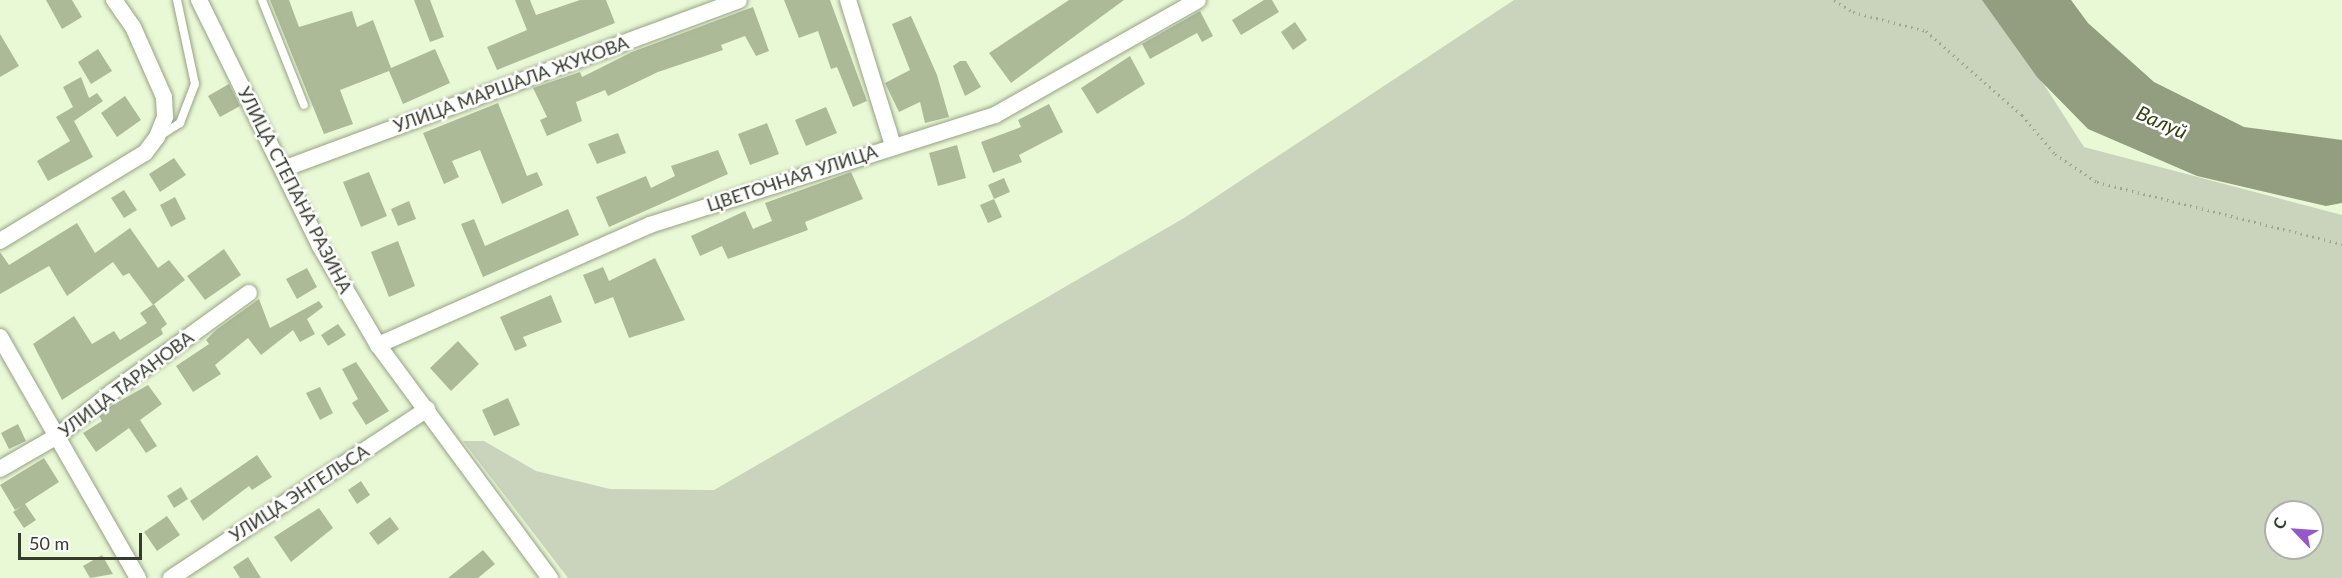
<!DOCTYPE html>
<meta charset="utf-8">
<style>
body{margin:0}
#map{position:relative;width:2342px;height:578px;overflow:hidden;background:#eaf9d5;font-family:Lato,sans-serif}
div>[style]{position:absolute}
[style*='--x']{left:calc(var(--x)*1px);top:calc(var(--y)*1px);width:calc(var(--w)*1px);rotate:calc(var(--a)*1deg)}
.green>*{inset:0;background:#cad4bc}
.water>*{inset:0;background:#929e7f}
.building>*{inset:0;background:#acba98}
.path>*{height:3px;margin-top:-1.5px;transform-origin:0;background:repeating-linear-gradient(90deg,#9da88d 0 1.5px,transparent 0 6px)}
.roads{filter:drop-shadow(0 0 2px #95a281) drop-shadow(0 0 2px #95a281)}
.service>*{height:8px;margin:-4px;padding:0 4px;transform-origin:4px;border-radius:4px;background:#fff}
.minor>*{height:16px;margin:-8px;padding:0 8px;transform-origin:8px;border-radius:8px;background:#fff}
span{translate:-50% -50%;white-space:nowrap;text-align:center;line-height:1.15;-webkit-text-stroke:5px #fff;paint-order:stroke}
.street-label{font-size:18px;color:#353b2d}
.water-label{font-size:20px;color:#31400e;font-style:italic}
.north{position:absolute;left:2264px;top:500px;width:60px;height:60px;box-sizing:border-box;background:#fff;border:2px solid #aeb1ab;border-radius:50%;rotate:295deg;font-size:16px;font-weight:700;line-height:24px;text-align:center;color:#353b2d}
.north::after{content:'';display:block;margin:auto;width:21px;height:27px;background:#9457ce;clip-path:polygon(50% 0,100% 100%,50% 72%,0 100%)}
.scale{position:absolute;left:18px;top:533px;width:124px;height:27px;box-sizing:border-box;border:3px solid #353b2d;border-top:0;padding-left:8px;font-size:18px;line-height:21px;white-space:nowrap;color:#353b2d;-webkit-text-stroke:4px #fff;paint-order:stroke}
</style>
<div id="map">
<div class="green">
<i style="clip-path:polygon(evenodd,1514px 0,1990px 0,2084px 147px,2342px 215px,2342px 578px,568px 578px,463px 441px,484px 441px,536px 471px,610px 489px,714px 490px,1184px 218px,1514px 0,2276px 512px,2312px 512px,2312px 548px,2276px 548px,2276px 512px)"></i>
</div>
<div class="water">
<i style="clip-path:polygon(1982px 0,2071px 0,2088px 23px,2154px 82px,2244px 127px,2342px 140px,2342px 203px,2326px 206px,2197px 176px,2088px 129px,2037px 77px)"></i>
</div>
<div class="building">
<i style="clip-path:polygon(46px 0,72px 0,82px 17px,62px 29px)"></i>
<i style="clip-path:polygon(270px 0,289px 0,299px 27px,352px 11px,357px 27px,373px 20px,391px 68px,435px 49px,450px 83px,403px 104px,389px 71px,340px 90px,353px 124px,324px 134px)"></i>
<i style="clip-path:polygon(414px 0,430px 0,444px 37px,430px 42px)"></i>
<i style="clip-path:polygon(515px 0,530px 0,536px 15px,580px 0,606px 0,615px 23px,497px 70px,487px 47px,527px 30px)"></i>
<i style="clip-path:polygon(784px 0,830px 0,867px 101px,853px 107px,837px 67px,831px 69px,818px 31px,799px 38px)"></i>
<i style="clip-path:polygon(1069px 0,1124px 0,1011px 83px,989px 53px)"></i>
<i style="clip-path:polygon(1264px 0,1272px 0,1279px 12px,1241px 35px,1232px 20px)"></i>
<i style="clip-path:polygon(753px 7px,769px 51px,756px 56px,745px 36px,721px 45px,723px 50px,658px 72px,608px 96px,605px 90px,576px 102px,582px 121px,547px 136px,540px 120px,547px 117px,533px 88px,580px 72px,582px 77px,632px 52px)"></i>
<i style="clip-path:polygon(1200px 11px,1213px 36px,1202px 42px,1197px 33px,1150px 59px,1142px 44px)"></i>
<i style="clip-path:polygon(911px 16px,937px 75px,949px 117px,925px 123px,920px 102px,899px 112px,885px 83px,910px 70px,892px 24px)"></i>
<i style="clip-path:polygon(1295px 22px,1307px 40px,1293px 50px,1281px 32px)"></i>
<i style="clip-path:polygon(0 34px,19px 66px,0 77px)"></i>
<i style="clip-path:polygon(98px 49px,112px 71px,91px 84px,78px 62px)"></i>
<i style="clip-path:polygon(1130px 56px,1145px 84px,1097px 114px,1081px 88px)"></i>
<i style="clip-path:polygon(960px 61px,966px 61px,981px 87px,965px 96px,953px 66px)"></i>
<i style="clip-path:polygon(81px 77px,89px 98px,97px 93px,103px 101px,74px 121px,93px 157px,48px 181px,37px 161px,70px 141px,56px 117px,73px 107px,63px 87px)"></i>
<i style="clip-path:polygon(229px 84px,240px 106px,220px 117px,208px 96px)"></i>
<i style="clip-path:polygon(125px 96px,141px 120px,117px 137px,101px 113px)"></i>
<i style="clip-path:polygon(498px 103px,527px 176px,537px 172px,543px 185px,502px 204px,480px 150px,452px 161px,459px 177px,444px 184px,423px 133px)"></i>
<i style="clip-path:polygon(1049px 104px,1063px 132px,1019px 155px,1022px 162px,993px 173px,981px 142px,1021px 127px,1018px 120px)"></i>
<i style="clip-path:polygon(826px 107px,837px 133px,806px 146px,795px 120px)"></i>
<i style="clip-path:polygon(767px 123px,779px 154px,750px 165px,738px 134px)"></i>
<i style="clip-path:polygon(618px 133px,626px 153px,597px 164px,588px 144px)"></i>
<i style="clip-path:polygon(957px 145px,966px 178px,938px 186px,929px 153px)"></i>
<i style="clip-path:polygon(718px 150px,728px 174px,609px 227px,596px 197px,646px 176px,651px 188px,675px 176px,671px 166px)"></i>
<i style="clip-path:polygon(174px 158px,186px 175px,160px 192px,149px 174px)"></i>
<i style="clip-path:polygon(369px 172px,387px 216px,361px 227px,343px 182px)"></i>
<i style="clip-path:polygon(851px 172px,863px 199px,805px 222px,808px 230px,728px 259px,722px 246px,700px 256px,691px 236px,745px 211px,753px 229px,772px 221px,765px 203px)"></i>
<i style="clip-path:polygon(1004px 178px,1010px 192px,994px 199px,988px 185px)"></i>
<i style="clip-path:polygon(124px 190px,137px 210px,124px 218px,111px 198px)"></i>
<i style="clip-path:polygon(175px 197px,186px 219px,171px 227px,160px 205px)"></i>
<i style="clip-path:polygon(994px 199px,1002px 217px,988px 223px,980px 205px)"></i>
<i style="clip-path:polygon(409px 201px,416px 219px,398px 226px,391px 209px)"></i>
<i style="clip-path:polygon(568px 209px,579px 235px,483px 277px,461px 224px,474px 219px,485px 246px)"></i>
<i style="clip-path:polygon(77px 223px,95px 253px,130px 228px,158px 268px,169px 260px,185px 280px,153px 305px,129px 273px,123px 276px,113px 262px,67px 296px,49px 266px,0 294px,0 252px,9px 265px)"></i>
<i style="clip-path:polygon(398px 241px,415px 286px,389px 297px,371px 252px)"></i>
<i style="clip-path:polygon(224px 249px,241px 275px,205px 300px,187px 276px)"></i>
<i style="clip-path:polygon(655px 258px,685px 320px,629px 338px,613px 297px,595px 304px,583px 275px,603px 267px,609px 281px)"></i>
<i style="clip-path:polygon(307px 268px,317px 287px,297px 299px,286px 279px)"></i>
<i style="clip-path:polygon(551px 295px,562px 322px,523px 337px,527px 346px,515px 351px,500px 317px)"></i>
<i style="clip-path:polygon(259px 299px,270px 328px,319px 301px,323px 307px,307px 319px,315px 334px,300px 342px,293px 330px,261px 355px,248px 338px,215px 365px,221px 374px,193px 392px,176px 366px,209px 344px,206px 340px,216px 330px)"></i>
<i style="clip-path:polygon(154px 304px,167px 324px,161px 329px,163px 334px,62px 400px,33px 344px,74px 316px,92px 344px,114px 331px,120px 340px,147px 323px,140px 313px)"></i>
<i style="clip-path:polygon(338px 324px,346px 335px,328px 346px,321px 335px)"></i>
<i style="clip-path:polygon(458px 341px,479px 364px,451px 391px,430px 368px)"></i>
<i style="clip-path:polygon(356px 362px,389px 411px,366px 425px,352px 403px,358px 399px,342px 369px)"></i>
<i style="clip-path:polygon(148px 385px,162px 404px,140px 420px,157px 446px,146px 453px,129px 428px,96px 452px,83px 433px,102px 421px,99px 416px,111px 406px)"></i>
<i style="clip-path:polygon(320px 387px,333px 413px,320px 420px,306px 393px)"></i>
<i style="clip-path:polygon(508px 398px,520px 425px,494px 436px,482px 410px)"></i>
<i style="clip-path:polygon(18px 424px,26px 441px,9px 449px,1px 433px)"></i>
<i style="clip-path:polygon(257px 455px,272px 477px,252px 490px,249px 486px,203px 521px,190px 501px)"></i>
<i style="clip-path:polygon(44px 458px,59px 482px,25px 504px,36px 520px,24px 528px,13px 512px,22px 506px,15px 510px,0 485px)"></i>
<i style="clip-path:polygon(361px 481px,370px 495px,357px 504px,348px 490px)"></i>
<i style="clip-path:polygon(181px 487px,188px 499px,174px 508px,167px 496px)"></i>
<i style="clip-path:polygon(319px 508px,333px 528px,291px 562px,274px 537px)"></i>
<i style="clip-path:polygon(167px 516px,180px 535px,157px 551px,144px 532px)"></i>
<i style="clip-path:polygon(390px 517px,399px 529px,378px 545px,369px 533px)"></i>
<i style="clip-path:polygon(483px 550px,495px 564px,478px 578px,448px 578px)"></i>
<i style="clip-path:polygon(102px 555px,113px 574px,90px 578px,83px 566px)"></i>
<i style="clip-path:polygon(248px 557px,261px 578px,240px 578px,233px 567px)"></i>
</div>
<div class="path">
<i style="--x:1834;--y:0;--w:22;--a:32"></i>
<i style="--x:1853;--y:12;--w:75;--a:14.6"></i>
<i style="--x:1926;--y:31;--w:128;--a:41.2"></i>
<i style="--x:2022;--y:115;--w:51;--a:49.8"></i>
<i style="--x:2055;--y:154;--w:50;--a:33.7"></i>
<i style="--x:2097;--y:182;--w:253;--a:14.2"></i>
</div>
<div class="roads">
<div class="service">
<i style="--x:262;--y:0;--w:113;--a:68.2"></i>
<i style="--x:160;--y:136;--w:24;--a:-33"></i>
<i style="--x:180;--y:123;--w:42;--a:-69"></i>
<i style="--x:195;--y:84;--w:86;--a:-102.1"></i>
</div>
<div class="minor">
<i style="--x:199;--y:0;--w:274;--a:63.8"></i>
<i style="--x:320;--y:246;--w:115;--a:59.6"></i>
<i style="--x:378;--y:345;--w:290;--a:53.6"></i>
<i style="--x:848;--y:0;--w:152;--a:72.8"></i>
<i style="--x:283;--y:169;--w:486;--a:-20.3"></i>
<i style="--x:0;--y:241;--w:170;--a:-31.3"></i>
<i style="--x:145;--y:153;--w:20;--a:-53"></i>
<i style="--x:157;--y:137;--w:22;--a:-68"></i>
<i style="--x:165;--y:117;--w:20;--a:-93"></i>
<i style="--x:164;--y:97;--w:77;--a:-113.9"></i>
<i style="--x:133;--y:27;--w:33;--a:-125"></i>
<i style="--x:0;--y:337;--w:278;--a:60.2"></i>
<i style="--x:378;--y:345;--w:297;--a:-23.8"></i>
<i style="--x:650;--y:225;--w:362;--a:-17.7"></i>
<i style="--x:995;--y:115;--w:233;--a:-29.5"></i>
<i style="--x:0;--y:469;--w:68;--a:-30"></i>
<i style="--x:59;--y:435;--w:68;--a:-39.1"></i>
<i style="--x:112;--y:392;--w:169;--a:-35.9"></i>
<i style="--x:171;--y:578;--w:307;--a:-33.4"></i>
</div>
</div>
<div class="street-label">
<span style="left:511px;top:84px;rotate:-20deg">УЛИЦА МАРШАЛА ЖУКОВА</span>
<span style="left:792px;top:178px;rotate:-18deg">ЦВЕТОЧНАЯ УЛИЦА</span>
<span style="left:295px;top:190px;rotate:63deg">УЛИЦА СТЕПАНА РАЗИНА</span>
<span style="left:126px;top:384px;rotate:-37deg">УЛИЦА ТАРАНОВА</span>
<span style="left:299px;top:493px;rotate:-33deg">УЛИЦА ЭНГЕЛЬСА</span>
</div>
<div class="water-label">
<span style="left:2162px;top:122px;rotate:24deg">Валуй</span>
</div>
<div class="north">С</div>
<div class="scale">50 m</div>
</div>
